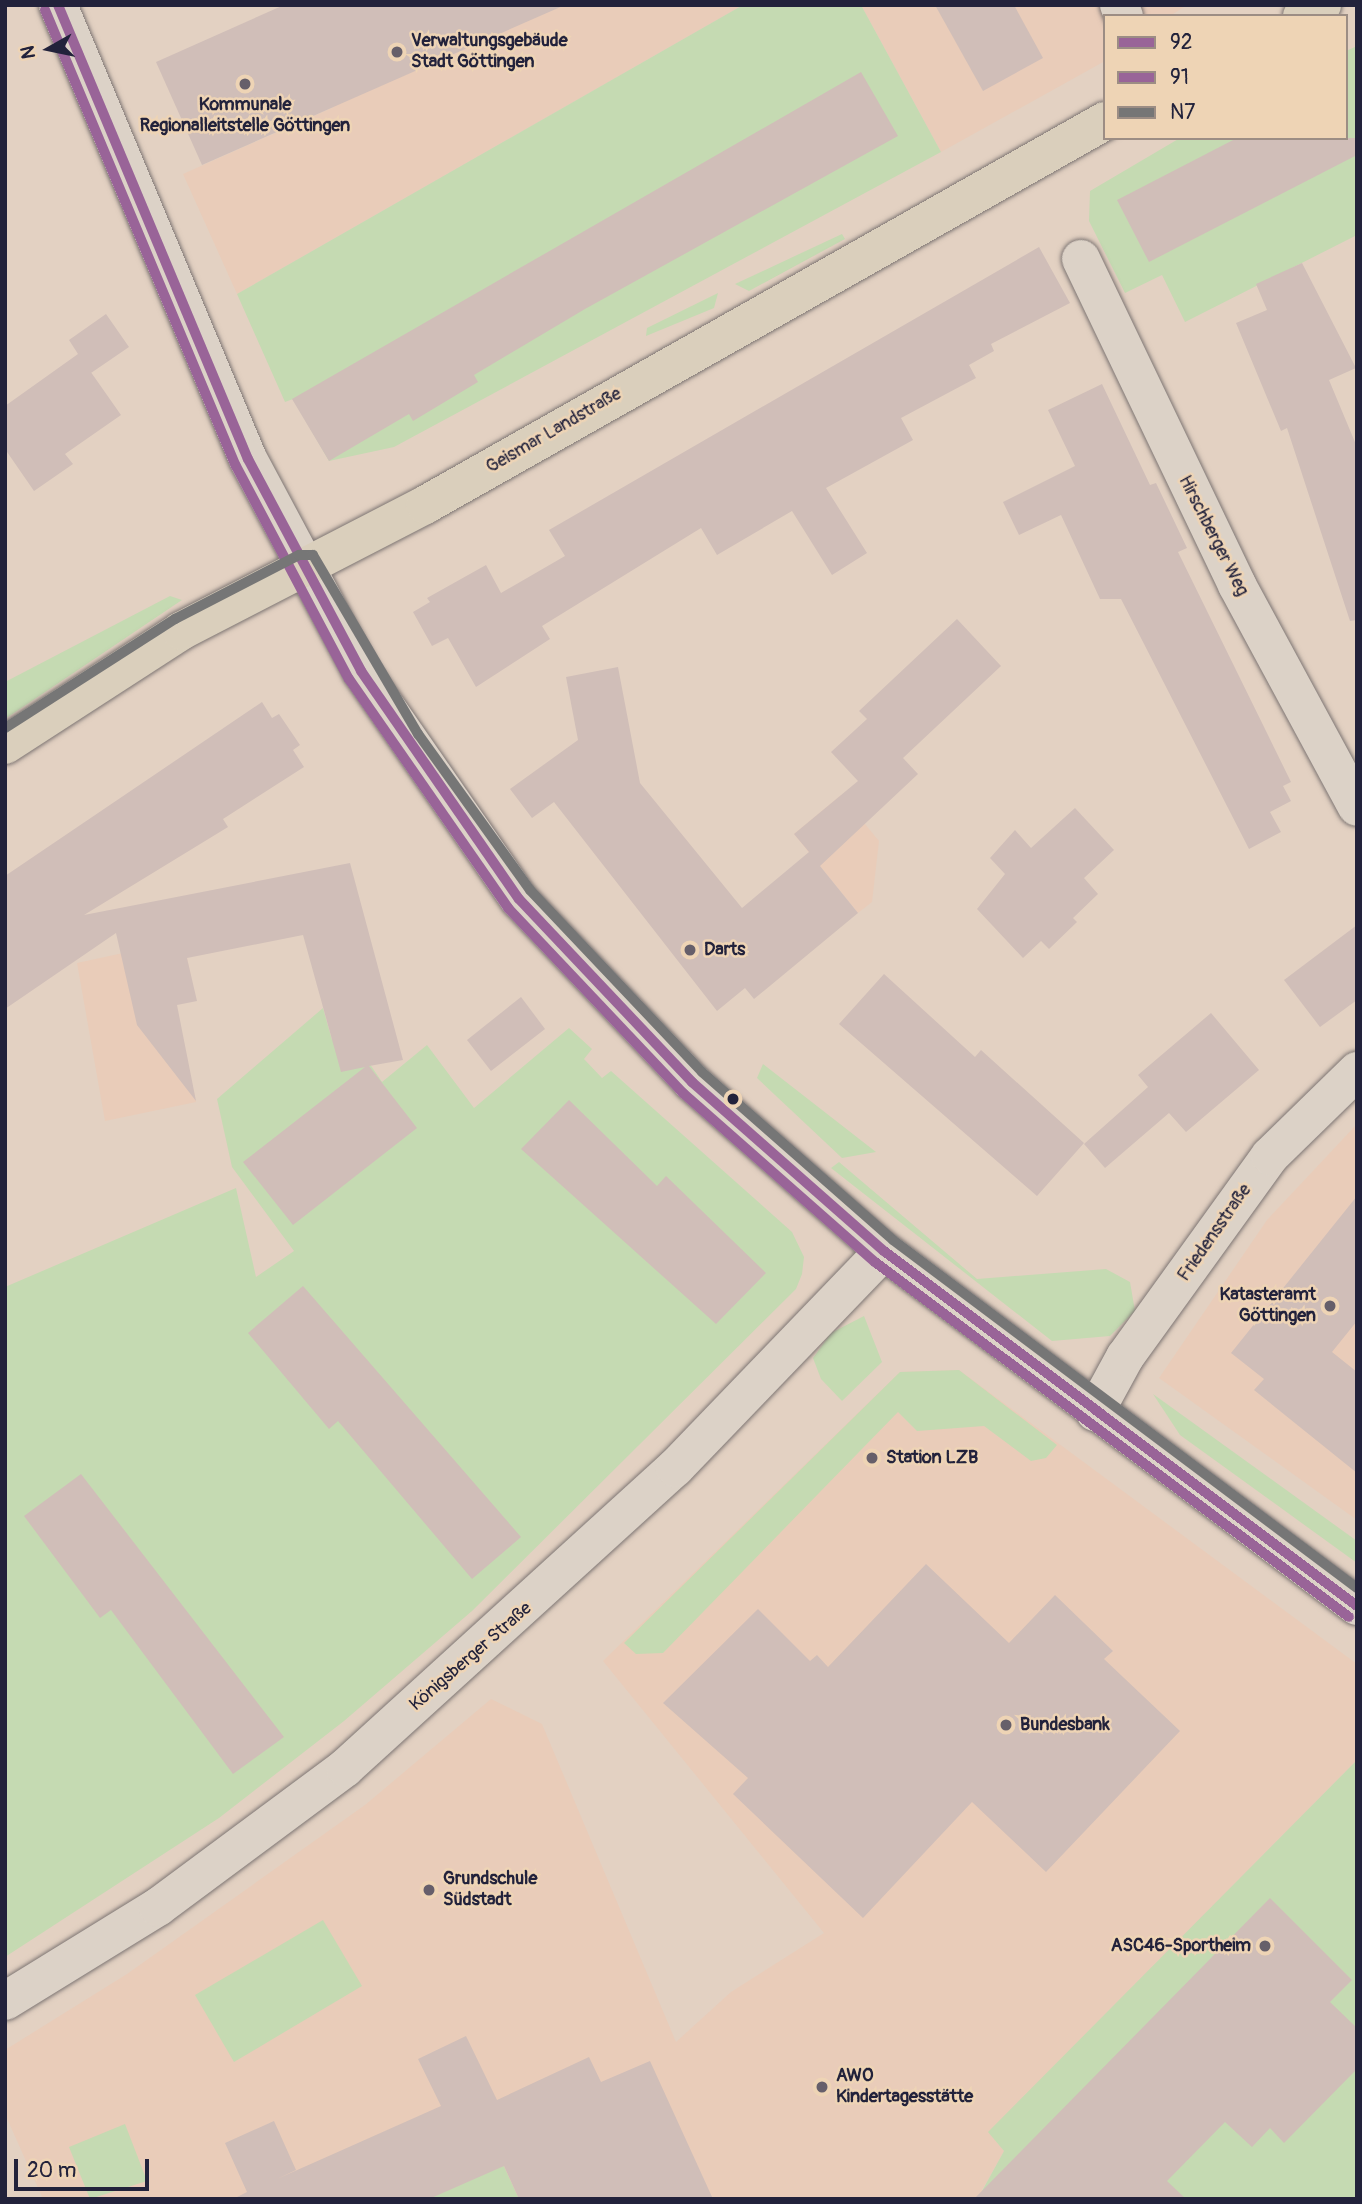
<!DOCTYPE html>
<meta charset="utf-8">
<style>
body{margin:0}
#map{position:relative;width:1362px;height:2204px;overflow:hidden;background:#e3d1c2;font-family:Pangolin,sans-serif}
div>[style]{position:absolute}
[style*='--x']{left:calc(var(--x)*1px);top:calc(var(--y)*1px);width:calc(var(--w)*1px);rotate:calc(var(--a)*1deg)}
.built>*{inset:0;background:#e9ccb9}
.green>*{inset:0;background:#c5dab2}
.building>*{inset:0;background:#d0beb8}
.roads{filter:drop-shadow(0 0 2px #7d7573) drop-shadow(0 0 2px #7d7573)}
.minor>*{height:38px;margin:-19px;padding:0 19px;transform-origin:19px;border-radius:19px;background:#dcd2c7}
.major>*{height:38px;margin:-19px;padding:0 19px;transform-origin:19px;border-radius:19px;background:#dacfbc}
.bus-1>*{height:10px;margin:-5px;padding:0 5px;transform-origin:5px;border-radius:5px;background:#996498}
.bus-2>*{height:10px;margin:-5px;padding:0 5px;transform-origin:5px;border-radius:5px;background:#996498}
.bus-3>*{height:10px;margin:-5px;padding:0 5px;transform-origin:5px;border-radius:5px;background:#767676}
.dots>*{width:19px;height:19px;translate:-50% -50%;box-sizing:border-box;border:4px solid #eed4b5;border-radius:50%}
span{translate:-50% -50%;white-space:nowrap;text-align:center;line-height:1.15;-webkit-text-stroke:5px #eed4b5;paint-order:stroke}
.poi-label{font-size:18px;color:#22223b;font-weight:700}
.left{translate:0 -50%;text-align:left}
.right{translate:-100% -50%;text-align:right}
.street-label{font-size:18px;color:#22223b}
.frame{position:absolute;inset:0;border:7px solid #22223b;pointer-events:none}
.legend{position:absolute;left:1103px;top:14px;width:245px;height:126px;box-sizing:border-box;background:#eed4b5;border:2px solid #9c8d84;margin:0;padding:9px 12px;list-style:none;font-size:21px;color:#22223b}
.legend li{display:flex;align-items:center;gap:14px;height:35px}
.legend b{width:35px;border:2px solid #9c8d84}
.north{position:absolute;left:14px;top:14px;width:70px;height:70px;-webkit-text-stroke:5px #eed4b5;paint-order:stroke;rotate:261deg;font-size:19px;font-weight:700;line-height:28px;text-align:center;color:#22223b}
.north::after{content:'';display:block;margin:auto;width:24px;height:32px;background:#22223b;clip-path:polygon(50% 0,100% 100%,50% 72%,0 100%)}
.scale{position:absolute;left:14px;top:2159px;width:135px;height:32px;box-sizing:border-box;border:4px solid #22223b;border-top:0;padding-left:9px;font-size:21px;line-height:24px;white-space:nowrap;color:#22223b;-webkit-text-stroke:5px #eed4b5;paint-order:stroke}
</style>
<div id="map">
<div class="built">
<i style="clip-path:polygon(290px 5px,743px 5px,237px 294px,183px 174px,334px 107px)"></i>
<i style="clip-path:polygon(861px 5px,1187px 5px,1170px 16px,1105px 16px,1105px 61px,941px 152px)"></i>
<i style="clip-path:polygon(841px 795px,879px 841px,872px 902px,858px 913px,794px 834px)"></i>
<i style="clip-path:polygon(183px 940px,191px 976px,171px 980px,196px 1102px,105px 1121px,77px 963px)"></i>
<i style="clip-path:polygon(1357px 1124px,1357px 1520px,1159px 1378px,1267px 1220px)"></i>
<i style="clip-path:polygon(959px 1370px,1357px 1664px,1357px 1760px,989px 2132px,1004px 2151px,982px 2190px,987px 2199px,43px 2199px,5px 2114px,5px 2050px,127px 1974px,365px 1805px,491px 1699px,542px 1724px,676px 2042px,731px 1992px,824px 1933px,603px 1661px,900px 1372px)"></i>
</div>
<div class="green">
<i style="clip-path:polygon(743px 5px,861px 5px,941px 152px,394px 447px,329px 461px,293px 399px,285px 402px,237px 294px)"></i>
<i style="clip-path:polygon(1357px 46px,1357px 235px,1185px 322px,1162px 275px,1125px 293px,1089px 221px,1090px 191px,1180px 138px,1346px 138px,1346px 51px)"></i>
<i style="clip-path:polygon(842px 234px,845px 239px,749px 291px,735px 284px)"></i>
<i style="clip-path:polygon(718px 293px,714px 308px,646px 336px,647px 328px)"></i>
<i style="clip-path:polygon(170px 596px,182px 600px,5px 719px,5px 682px)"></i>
<i style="clip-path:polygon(323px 1008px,332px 1040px,351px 1036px,382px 1082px,427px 1045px,474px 1108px,569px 1028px,592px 1049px,584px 1059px,602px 1078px,611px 1071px,792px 1232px,804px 1257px,802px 1274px,796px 1289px,472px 1611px,344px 1721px,219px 1818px,5px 1957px,5px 1287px,236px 1188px,256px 1277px,294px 1251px,232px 1167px,217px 1099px)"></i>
<i style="clip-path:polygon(763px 1064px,876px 1152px,842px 1158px,757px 1078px)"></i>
<i style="clip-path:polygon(839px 1162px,977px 1279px,1106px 1269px,1130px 1282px,1135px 1311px,1110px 1336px,1052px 1341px,831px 1168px)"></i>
<i style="clip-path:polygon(864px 1316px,882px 1362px,842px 1401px,821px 1379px,813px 1358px,831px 1333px)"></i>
<i style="clip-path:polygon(959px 1370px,1057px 1445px,1046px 1458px,1031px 1461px,984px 1426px,917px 1431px,898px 1412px,663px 1653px,636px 1654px,624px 1643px,900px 1372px)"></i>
<i style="clip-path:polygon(1153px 1394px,1357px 1541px,1357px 1563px,1180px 1435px)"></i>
<i style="clip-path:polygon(1357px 1760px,1357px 2199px,987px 2199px,982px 2191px,1004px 2151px,988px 2132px)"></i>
<i style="clip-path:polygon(323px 1920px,362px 1986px,234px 2062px,195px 1995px)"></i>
<i style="clip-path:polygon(484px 2123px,519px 2199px,419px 2199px)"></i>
<i style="clip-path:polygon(125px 2124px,147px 2181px,90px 2199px,69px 2147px)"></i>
</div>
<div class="building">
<i style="clip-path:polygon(284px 5px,565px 5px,202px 165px,156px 62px)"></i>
<i style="clip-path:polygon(935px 5px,1014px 5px,1043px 58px,983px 91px)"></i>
<i style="clip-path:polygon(861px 72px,898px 136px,585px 309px,474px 375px,478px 382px,413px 421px,409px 414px,329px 461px,292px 399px)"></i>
<i style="clip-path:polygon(1237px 138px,1357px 138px,1357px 155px,1149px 262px,1117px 200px)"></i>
<i style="clip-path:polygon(1039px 247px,1070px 303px,991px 344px,994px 351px,969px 365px,976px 378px,901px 418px,913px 440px,826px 488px,867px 553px,832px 575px,792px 511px,717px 555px,701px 528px,542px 626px,550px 639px,476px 687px,448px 638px,432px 646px,413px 612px,430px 602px,427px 598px,486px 565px,501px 593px,565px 556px,549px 530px)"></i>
<i style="clip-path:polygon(1302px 263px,1356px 368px,1329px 380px,1357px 447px,1357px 620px,1350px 621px,1287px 428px,1281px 431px,1236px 323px,1267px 310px,1256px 284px)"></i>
<i style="clip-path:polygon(106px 314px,129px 347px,91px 373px,88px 368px,121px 415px,65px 454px,73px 464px,34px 491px,5px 449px,5px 406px,78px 354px,69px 340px)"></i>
<i style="clip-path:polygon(1102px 384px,1150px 485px,1156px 483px,1187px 548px,1178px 552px,1291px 782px,1283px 786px,1291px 801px,1270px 812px,1281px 832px,1249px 849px,1121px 599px,1100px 599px,1061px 515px,1019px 535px,1003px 502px,1075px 466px,1048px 410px)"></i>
<i style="clip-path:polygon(957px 619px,1001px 666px,903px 758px,918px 774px,820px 866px,858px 913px,754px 999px,745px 988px,717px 1011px,554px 802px,532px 818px,510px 789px,578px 740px,566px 677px,618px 667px,640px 783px,742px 908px,809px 852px,794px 834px,858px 781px,831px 752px,867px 719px,859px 711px)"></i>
<i style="clip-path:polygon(262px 702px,272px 718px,279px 714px,300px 745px,293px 750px,304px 767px,223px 819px,228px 827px,84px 915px,350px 863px,403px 1060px,369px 1066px,417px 1128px,293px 1225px,243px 1162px,365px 1067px,341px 1072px,303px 935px,187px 958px,197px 1001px,177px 1005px,196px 1101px,137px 1025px,116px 933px,5px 1009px,5px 876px)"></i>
<i style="clip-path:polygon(1075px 808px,1114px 850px,1084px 878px,1098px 894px,1073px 918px,1077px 922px,1049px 949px,1041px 941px,1023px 958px,977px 909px,1005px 874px,990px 858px,1015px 830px,1031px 848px)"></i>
<i style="clip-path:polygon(1357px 925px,1357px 1000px,1320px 1027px,1284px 980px)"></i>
<i style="clip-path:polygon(884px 974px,975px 1057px,981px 1050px,1084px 1143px,1037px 1196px,839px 1024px)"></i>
<i style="clip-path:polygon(521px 997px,545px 1029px,491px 1071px,467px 1040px)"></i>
<i style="clip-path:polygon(1211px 1013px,1259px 1070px,1186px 1132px,1169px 1113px,1105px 1168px,1084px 1144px,1148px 1087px,1138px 1075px)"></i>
<i style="clip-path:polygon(569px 1100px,657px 1186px,666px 1176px,766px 1273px,716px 1324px,521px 1149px)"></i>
<i style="clip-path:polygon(1357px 1196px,1357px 1321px,1332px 1352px,1357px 1372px,1357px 1473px,1254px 1390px,1264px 1379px,1231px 1353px)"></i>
<i style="clip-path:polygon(303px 1286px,521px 1537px,472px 1579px,338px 1421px,329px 1429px,248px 1333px)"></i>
<i style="clip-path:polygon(81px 1474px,284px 1737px,233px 1774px,111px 1610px,100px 1618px,24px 1516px)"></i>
<i style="clip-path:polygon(926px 1564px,1009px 1643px,1055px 1595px,1113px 1651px,1104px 1659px,1180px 1731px,1046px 1872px,972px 1802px,863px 1918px,733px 1794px,748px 1778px,663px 1703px,758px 1609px,810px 1661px,817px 1655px,828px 1667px)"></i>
<i style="clip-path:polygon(1270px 1898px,1352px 1980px,1330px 2002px,1357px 2028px,1357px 2069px,1284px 2143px,1270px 2128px,1252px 2147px,1225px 2122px,1167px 2181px,1186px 2199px,974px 2199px)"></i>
<i style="clip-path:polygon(466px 2036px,497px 2100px,589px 2057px,601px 2082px,650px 2061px,713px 2199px,519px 2199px,504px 2166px,429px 2199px,233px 2199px,247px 2192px,225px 2143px,274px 2121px,296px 2170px,277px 2179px,331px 2155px,441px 2106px,418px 2059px)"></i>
</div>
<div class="roads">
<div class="minor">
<i style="--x:58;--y:5;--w:492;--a:67.3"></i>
<i style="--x:248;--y:459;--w:240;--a:61.9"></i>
<i style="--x:361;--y:671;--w:277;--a:55.3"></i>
<i style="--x:519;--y:899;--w:252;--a:46.6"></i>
<i style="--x:692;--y:1082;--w:256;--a:41.4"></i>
<i style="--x:884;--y:1251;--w:591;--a:36.89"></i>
<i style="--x:1119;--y:5;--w:12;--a:66"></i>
<i style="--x:1081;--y:259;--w:361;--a:64.4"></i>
<i style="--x:1237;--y:585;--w:252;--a:61.6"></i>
<i style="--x:1095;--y:1412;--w:63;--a:-61.4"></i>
<i style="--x:1125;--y:1357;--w:248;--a:-54.2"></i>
<i style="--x:1270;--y:1156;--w:122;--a:-44.3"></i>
<i style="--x:5;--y:2001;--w:180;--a:-31.6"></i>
<i style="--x:158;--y:1907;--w:233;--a:-36.6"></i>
<i style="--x:345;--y:1768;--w:446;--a:-42.3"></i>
<i style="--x:675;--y:1468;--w:301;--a:-46.1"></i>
</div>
<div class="major">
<i style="--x:1302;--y:16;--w:23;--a:-29"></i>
<i style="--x:5;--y:745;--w:210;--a:-32.9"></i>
<i style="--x:181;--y:631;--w:275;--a:-27.3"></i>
<i style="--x:425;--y:505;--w:781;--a:-29.45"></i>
</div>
</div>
<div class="bus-1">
<i style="--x:58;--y:5;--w:492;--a:67.3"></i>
<i style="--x:248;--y:459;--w:240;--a:61.9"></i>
<i style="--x:361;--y:671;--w:277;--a:55.3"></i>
<i style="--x:519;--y:899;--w:252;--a:46.6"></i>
<i style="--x:692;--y:1082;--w:256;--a:41.4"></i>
<i style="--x:884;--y:1251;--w:591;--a:36.89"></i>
</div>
<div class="bus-2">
<i style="--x:45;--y:10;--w:494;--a:67.3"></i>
<i style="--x:236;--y:466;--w:241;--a:62.1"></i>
<i style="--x:349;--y:679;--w:279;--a:55.2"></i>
<i style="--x:508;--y:908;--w:255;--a:46.6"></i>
<i style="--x:683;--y:1093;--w:256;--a:41.4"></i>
<i style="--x:875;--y:1262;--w:592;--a:36.83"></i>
</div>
<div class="bus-3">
<i style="--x:5;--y:728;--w:202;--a:-32.7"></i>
<i style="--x:175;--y:619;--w:140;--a:-27.3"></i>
<i style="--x:299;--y:555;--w:14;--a:0"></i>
<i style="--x:313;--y:555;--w:208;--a:59.6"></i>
<i style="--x:418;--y:734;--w:192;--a:54.3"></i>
<i style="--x:530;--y:890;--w:250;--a:46.6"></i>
<i style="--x:702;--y:1072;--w:254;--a:41.3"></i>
<i style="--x:893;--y:1240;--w:580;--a:36.87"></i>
</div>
<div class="dots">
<i style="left:397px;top:52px;background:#665f6a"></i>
<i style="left:245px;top:84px;background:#665f6a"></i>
<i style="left:690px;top:950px;background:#665f6a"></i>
<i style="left:733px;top:1099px;background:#22223b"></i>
<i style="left:1330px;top:1306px;background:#665f6a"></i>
<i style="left:872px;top:1458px;background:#665f6a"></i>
<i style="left:1006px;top:1725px;background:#665f6a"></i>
<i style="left:429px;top:1890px;background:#665f6a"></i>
<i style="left:1265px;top:1946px;background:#665f6a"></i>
<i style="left:822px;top:2087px;background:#665f6a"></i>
</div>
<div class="poi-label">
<span class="left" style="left:411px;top:52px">Verwaltungsgebäude<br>Stadt Göttingen</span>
<span style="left:245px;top:116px">Kommunale<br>Regionalleitstelle Göttingen</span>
<span class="left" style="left:704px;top:950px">Darts</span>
<span class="right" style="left:1316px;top:1306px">Katasteramt<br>Göttingen</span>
<span class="left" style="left:886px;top:1458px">Station LZB</span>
<span class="left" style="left:1020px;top:1725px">Bundesbank</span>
<span class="left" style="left:443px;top:1890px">Grundschule<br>Südstadt</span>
<span class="right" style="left:1251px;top:1946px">ASC46-Sportheim</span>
<span class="left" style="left:836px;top:2087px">AWO<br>Kindertagesstätte</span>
</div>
<div class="street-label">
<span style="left:554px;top:431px;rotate:-30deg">Geismar Landstraße</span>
<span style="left:1213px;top:536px;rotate:63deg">Hirschberger Weg</span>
<span style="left:1215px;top:1233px;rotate:-55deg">Friedensstraße</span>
<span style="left:471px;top:1657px;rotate:-41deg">Königsberger Straße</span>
</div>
<div class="frame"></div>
<ul class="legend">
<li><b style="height:9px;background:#996498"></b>92</li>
<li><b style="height:9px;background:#996498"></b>91</li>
<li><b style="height:9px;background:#767676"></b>N7</li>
</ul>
<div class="north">N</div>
<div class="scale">20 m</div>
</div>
